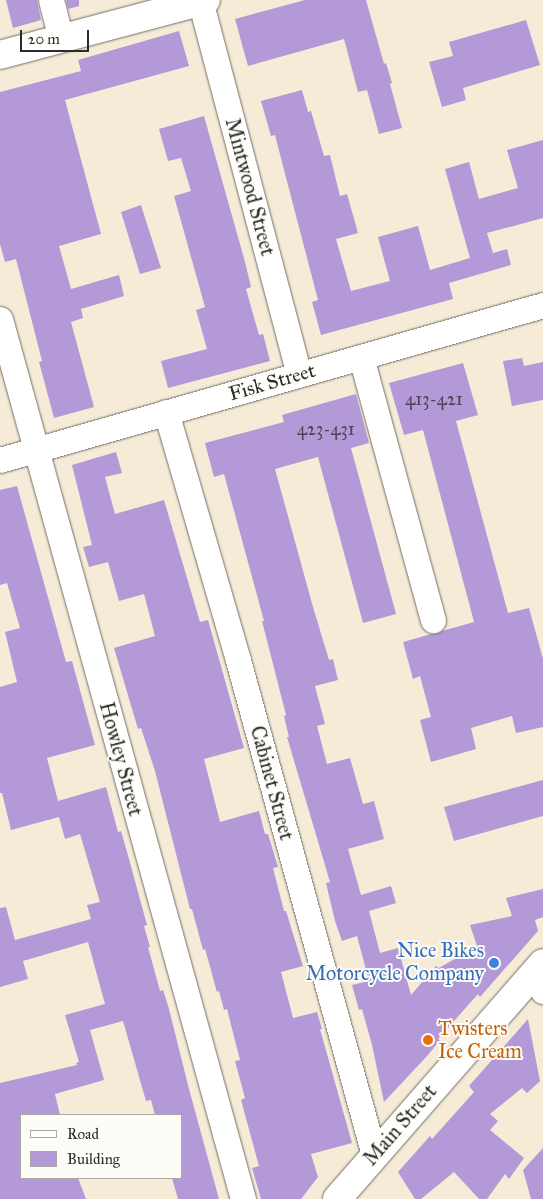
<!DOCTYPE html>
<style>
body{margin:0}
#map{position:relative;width:543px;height:1199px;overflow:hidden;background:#f5ebd7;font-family:"IM FELL Great Primer",serif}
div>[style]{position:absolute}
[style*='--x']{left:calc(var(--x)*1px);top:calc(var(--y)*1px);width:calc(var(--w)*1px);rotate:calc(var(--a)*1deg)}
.building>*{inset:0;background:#b399d7}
.roads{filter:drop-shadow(0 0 1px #726e67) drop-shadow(0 0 1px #726e67)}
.minor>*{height:25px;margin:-12.5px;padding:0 12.5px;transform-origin:12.5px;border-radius:12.5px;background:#fff}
.major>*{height:28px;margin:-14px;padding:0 14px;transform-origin:14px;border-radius:14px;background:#fff}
.dots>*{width:14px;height:14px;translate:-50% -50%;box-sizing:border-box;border:2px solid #fdfcf7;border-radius:50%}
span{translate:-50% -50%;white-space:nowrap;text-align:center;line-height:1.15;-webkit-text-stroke:4px #fdfcf7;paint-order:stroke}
.number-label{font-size:18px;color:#4d4656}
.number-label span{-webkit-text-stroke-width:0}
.street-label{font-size:20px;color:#2b2b2b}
.shop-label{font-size:20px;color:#366cbe}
.right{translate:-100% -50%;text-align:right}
.food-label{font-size:20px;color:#c56008}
.left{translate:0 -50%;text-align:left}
.legend{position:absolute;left:20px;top:1114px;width:162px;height:65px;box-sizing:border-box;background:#fdfcf7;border:1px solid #a9a8a5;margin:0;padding:6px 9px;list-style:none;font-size:15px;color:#2b2b2b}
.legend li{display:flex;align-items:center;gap:10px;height:25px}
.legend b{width:25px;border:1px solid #a9a8a5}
.scale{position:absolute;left:20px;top:30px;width:69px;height:22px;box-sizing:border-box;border:2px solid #2b2b2b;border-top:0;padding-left:6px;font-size:15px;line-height:18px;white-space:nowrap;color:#2b2b2b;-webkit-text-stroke:4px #fdfcf7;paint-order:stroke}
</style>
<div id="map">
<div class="building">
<i style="clip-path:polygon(6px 0,37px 0,41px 20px,13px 28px)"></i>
<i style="clip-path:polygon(66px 0,79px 0,79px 6px,68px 9px)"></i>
<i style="clip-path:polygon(305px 0,366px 0,384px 64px,386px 63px,392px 83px,390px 84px,402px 128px,379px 134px,367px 90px,358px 92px,344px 39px,248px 66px,235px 19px)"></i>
<i style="clip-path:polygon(526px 20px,540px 65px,463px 88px,466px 100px,442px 107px,429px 62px,453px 56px,449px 42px)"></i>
<i style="clip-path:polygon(179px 31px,189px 66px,65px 100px,101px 234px,59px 246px,71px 289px,119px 275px,124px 296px,81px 309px,83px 318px,71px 322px,94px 407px,54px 418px,39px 362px,42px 361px,16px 259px,5px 262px,0 244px,0 92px,81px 71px,78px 60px)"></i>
<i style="clip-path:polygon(302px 90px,308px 112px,311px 111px,324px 156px,330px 155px,340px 196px,347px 194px,358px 233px,336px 239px,351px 291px,390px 281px,378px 237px,418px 226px,430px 270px,470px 258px,445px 169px,469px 162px,479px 199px,518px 188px,507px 150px,543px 140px,543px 218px,487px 233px,493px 253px,507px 249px,511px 265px,449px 283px,453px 299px,321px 335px,312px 302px,318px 300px,289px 189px,275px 135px,271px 136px,261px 101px)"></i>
<i style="clip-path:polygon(204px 116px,245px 262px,251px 287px,246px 289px,259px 335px,263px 334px,270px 361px,168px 388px,161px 361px,207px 349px,196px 310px,205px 307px,174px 196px,191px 191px,181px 158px,168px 161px,159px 129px)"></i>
<i style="clip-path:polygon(141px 205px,161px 268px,140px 274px,121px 212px)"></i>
<i style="clip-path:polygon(522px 358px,524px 366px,543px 362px,543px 400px,512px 406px,503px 361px)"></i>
<i style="clip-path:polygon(463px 363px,478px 415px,456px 421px,508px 613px,529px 608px,543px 659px,543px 727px,516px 733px,512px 716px,471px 728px,476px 749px,431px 762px,420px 720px,431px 717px,420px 676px,413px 679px,403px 642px,474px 622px,423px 430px,404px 435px,389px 383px)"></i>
<i style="clip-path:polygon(356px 394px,369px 443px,351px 448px,396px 614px,363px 623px,318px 457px,275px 469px,313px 607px,329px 660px,333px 659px,338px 680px,315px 686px,325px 724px,317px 726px,327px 764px,350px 758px,363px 804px,374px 801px,384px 839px,348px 849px,361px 895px,391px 886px,396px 903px,369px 911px,380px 953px,398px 948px,411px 995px,436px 966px,439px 968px,477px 946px,470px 925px,512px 916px,506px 898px,543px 889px,543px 917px,535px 920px,538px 931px,480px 997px,478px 994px,438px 1039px,440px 1040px,428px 1055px,384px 1102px,372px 1045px,362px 1009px,359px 1010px,352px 985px,369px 981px,357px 936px,342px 941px,335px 921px,326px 883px,330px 882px,287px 737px,289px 737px,284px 716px,286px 715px,262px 621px,264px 621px,224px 474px,214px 477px,205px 443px,284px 422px,282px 415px)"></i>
<i style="clip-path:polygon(116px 452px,122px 473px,105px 477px,115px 514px,164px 500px,200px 622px,208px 620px,244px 748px,204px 759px,220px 822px,259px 811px,265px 834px,268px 834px,278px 867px,273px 868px,284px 911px,286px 911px,303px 966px,281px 972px,293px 1018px,317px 1012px,322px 1029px,320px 1029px,352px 1143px,311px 1154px,318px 1177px,301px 1199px,261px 1199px,252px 1168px,259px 1166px,241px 1100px,245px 1098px,235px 1061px,240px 1060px,227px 1009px,224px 1010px,219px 991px,217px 992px,205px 949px,203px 950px,192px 909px,190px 909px,155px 771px,141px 728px,138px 729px,114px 648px,155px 636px,144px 594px,119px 601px,108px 562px,89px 567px,83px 547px,92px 545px,72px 465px)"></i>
<i style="clip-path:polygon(17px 486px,66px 662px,72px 661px,95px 745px,47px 758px,58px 801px,106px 787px,118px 832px,121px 831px,129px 859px,147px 925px,144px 926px,150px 947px,148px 947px,160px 991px,163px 990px,169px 1009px,189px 1089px,219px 1199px,178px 1199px,172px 1178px,181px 1178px,181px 1115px,155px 1115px,151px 1100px,146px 1101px,123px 1021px,90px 1030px,104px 1080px,55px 1094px,60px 1115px,21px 1115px,21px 1178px,78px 1178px,86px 1199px,0 1199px,0 1083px,77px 1065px,76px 1063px,79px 1062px,65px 1015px,105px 1004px,88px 942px,23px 961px,28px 979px,0 987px,0 908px,6px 907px,15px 940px,91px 919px,87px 905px,100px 902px,80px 834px,65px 839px,59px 817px,11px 830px,2px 793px,0 793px,0 687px,17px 682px,5px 632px,20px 628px,7px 583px,0 585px,0 490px)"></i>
<i style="clip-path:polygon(543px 780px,543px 816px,454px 841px,444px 807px)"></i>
<i style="clip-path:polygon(528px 1019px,540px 1081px,527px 1093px,522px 1088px,490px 1114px,498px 1121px,490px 1130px,524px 1158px,509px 1179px,505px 1174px,487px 1199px,479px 1199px,454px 1172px,421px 1199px,415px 1199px,398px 1172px,430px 1136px,432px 1139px,474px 1092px,469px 1086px)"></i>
<i style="clip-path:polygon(543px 1148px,543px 1199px,531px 1199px,523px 1170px)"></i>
</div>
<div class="roads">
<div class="minor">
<i style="--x:51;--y:0;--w:40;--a:75.6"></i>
<i style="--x:200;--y:0;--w:387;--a:75.2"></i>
<i style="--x:0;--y:319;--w:913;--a:74.56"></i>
<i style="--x:361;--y:357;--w:273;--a:74.7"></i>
<i style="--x:166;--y:412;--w:258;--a:73.8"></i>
<i style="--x:238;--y:660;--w:513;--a:74.64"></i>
<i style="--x:0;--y:460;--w:565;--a:-15.93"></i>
<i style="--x:537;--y:969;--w:23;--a:75"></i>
</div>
<div class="major">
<i style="--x:0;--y:55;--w:213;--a:-14.9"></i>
<i style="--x:337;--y:1199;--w:313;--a:-48.9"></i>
</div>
</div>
<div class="dots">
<i style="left:494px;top:963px;background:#3f7fe0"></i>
<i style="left:428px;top:1040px;background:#e8710a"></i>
</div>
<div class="number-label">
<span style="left:434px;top:399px">413-421</span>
<span style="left:326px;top:429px">423-431</span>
</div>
<div class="street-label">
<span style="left:250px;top:187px;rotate:75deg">Mintwood Street</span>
<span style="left:272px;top:382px;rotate:-16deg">Fisk Street</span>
<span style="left:121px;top:759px;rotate:75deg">Howley Street</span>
<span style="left:272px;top:783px;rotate:75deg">Cabinet Street</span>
<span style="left:400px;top:1125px;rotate:-49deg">Main Street</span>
</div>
<div class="shop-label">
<span class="right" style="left:484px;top:962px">Nice Bikes<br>Motorcycle Company</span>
</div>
<div class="food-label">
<span class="left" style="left:438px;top:1040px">Twisters<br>Ice Cream</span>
</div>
<ul class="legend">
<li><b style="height:6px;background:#fff"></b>Road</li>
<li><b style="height:14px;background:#b399d7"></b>Building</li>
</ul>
<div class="scale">20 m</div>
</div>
